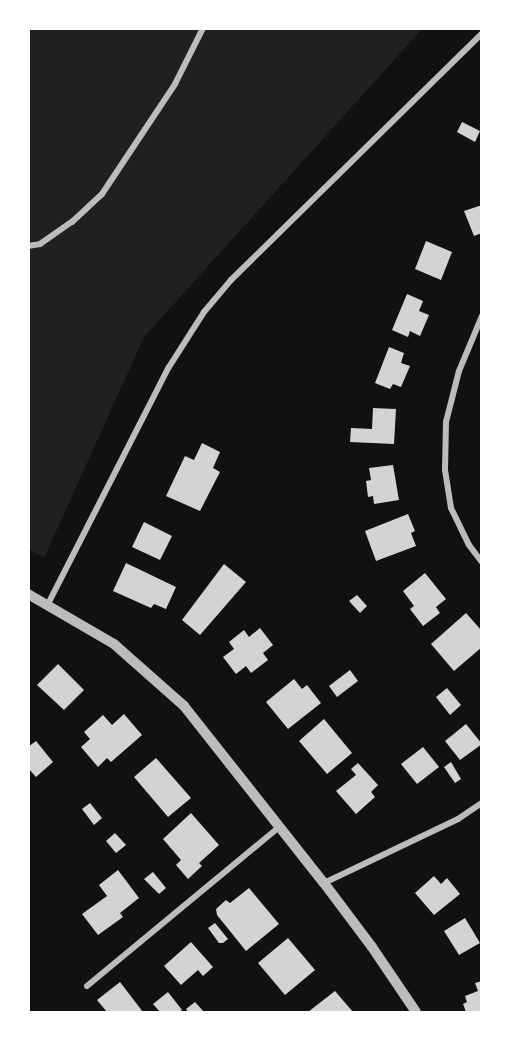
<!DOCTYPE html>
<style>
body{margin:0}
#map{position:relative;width:510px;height:1041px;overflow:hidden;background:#111;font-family:Quicksand,sans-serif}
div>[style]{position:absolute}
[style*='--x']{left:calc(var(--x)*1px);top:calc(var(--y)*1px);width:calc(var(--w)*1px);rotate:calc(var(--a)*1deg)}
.green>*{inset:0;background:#202020}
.building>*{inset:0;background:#d3d3d3}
.minor>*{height:6px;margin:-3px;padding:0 3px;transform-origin:3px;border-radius:3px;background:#bcbcbc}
.tertiary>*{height:10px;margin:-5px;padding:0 5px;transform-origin:5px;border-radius:5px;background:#bcbcbc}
span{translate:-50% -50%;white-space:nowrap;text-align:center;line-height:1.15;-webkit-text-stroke:4.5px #fff;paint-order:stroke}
.frame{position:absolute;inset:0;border:30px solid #fff;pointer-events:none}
</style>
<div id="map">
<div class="green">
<i style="clip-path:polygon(29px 29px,422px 29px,144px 337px,44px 558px,29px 549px)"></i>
</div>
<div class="building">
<i style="clip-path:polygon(462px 122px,480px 131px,475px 142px,457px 132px)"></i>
<i style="clip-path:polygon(482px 205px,482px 233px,474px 236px,464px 211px)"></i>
<i style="clip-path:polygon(426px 241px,452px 252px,441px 280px,415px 269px)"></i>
<i style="clip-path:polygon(407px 294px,423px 301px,419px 311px,429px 315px,420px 336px,410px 331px,408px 337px,392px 330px)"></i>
<i style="clip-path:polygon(389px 347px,404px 353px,401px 363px,410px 366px,401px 387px,393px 384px,390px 389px,375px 383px)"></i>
<i style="clip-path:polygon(373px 408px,396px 409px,394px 444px,350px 442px,351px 428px,372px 429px)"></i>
<i style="clip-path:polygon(202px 443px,220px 452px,213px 468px,220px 472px,200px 511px,166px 496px,185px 456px,194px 460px)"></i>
<i style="clip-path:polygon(393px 465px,399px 500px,374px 504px,373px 496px,368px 497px,366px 481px,371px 480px,369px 468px)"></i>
<i style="clip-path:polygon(408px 514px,415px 531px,411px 533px,416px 546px,376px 561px,365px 531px)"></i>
<i style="clip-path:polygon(144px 522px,172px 536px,160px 560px,132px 547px)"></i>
<i style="clip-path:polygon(126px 563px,176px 587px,166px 609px,154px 604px,151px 608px,113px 591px)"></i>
<i style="clip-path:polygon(224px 564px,246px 582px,200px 635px,182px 620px)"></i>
<i style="clip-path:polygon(425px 573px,446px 599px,436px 607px,440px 613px,423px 626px,410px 609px,414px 606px,403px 591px)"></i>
<i style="clip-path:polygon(357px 595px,367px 606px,360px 613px,349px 601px)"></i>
<i style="clip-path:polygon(466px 613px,482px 631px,482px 647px,454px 671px,431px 644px)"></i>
<i style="clip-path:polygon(260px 628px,273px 645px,263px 653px,268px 660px,251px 673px,246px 666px,236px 674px,223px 657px,234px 649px,229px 642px,244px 630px,249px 637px)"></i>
<i style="clip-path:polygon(58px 664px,84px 690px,64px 710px,37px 685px)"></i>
<i style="clip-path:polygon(350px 670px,358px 681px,337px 697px,329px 686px)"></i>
<i style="clip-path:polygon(294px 679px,302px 689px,307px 685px,321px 703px,288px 729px,266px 702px)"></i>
<i style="clip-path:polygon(447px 688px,461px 705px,450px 715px,436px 697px)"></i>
<i style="clip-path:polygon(124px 714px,142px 735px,111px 762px,107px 758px,98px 767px,81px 747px,90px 739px,84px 732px,103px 715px,112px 725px)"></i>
<i style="clip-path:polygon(324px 719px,352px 753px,327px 774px,299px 741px)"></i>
<i style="clip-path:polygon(466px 724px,482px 744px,460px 760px,445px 741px)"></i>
<i style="clip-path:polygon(36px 741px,53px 762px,36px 777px,28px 768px,28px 747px)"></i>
<i style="clip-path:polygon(423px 747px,439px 767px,417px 784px,401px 764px)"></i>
<i style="clip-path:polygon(156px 758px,191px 798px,168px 817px,134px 777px)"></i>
<i style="clip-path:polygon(451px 762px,461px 779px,455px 783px,444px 767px)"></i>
<i style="clip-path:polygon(358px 763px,378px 785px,371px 792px,375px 797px,356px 814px,336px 791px,356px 775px,351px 769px)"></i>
<i style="clip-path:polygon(90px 803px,102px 818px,94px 825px,82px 809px)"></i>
<i style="clip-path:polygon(191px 813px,219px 845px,199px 863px,202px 866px,188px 879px,176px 865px,181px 860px,163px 839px)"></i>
<i style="clip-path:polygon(115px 833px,126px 845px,116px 853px,106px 841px)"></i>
<i style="clip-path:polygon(118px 870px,139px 898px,120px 913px,123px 917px,98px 935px,82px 914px,107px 896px,99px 885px)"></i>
<i style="clip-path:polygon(153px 872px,166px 888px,159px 894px,144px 879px)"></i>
<i style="clip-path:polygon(434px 876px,441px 884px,447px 878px,460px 894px,434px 915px,415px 893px)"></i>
<i style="clip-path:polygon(249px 888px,279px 924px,246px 951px,217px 915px,216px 909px,226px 900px,230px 903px)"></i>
<i style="clip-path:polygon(465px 918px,480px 943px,459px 955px,444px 931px)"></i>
<i style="clip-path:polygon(215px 923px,228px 939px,223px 943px,219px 943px,208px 928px)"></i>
<i style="clip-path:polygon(288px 938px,315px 970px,285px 995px,258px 963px)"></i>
<i style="clip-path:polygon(191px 942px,213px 967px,203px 976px,198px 970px,181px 985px,164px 966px)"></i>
<i style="clip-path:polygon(482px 981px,482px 1012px,466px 1012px,463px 1004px,467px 1002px,465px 996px,478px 991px,475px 983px)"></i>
<i style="clip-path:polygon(120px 982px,143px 1012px,107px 1012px,97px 1000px)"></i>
<i style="clip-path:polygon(335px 991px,353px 1012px,308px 1012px)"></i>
<i style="clip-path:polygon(168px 992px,182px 1010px,179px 1012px,160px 1012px,153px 1004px)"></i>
<i style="clip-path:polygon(195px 1002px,204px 1012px,188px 1012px,186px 1009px)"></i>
</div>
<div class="minor">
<i style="--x:28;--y:246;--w:12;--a:-9"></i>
<i style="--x:40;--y:244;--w:39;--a:-35"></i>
<i style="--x:72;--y:222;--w:41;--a:-43"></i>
<i style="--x:102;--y:194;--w:132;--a:-56.4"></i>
<i style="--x:175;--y:84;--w:63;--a:-63.4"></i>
<i style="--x:482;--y:316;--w:60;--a:112.7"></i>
<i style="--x:459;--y:371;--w:53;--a:104.3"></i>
<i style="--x:446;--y:422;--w:48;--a:91.2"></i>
<i style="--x:445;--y:470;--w:38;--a:81"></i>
<i style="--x:451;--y:508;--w:41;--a:64.1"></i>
<i style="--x:469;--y:545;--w:21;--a:53"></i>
<i style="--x:48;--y:604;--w:266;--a:-63"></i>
<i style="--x:169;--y:367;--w:65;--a:-57.5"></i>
<i style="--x:204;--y:312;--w:42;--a:-49.8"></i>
<i style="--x:231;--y:280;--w:352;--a:-44.5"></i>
<i style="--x:324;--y:883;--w:148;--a:-25.5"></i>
<i style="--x:458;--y:819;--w:29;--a:-34"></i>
<i style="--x:87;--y:986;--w:249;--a:-39.6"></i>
</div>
<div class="tertiary">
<i style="--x:28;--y:594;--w:99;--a:30.2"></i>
<i style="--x:114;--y:644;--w:94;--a:41.5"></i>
<i style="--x:184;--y:706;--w:226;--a:51.7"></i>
<i style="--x:324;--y:883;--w:80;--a:53.1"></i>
<i style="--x:372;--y:947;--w:78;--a:55.9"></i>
</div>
<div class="frame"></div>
</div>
